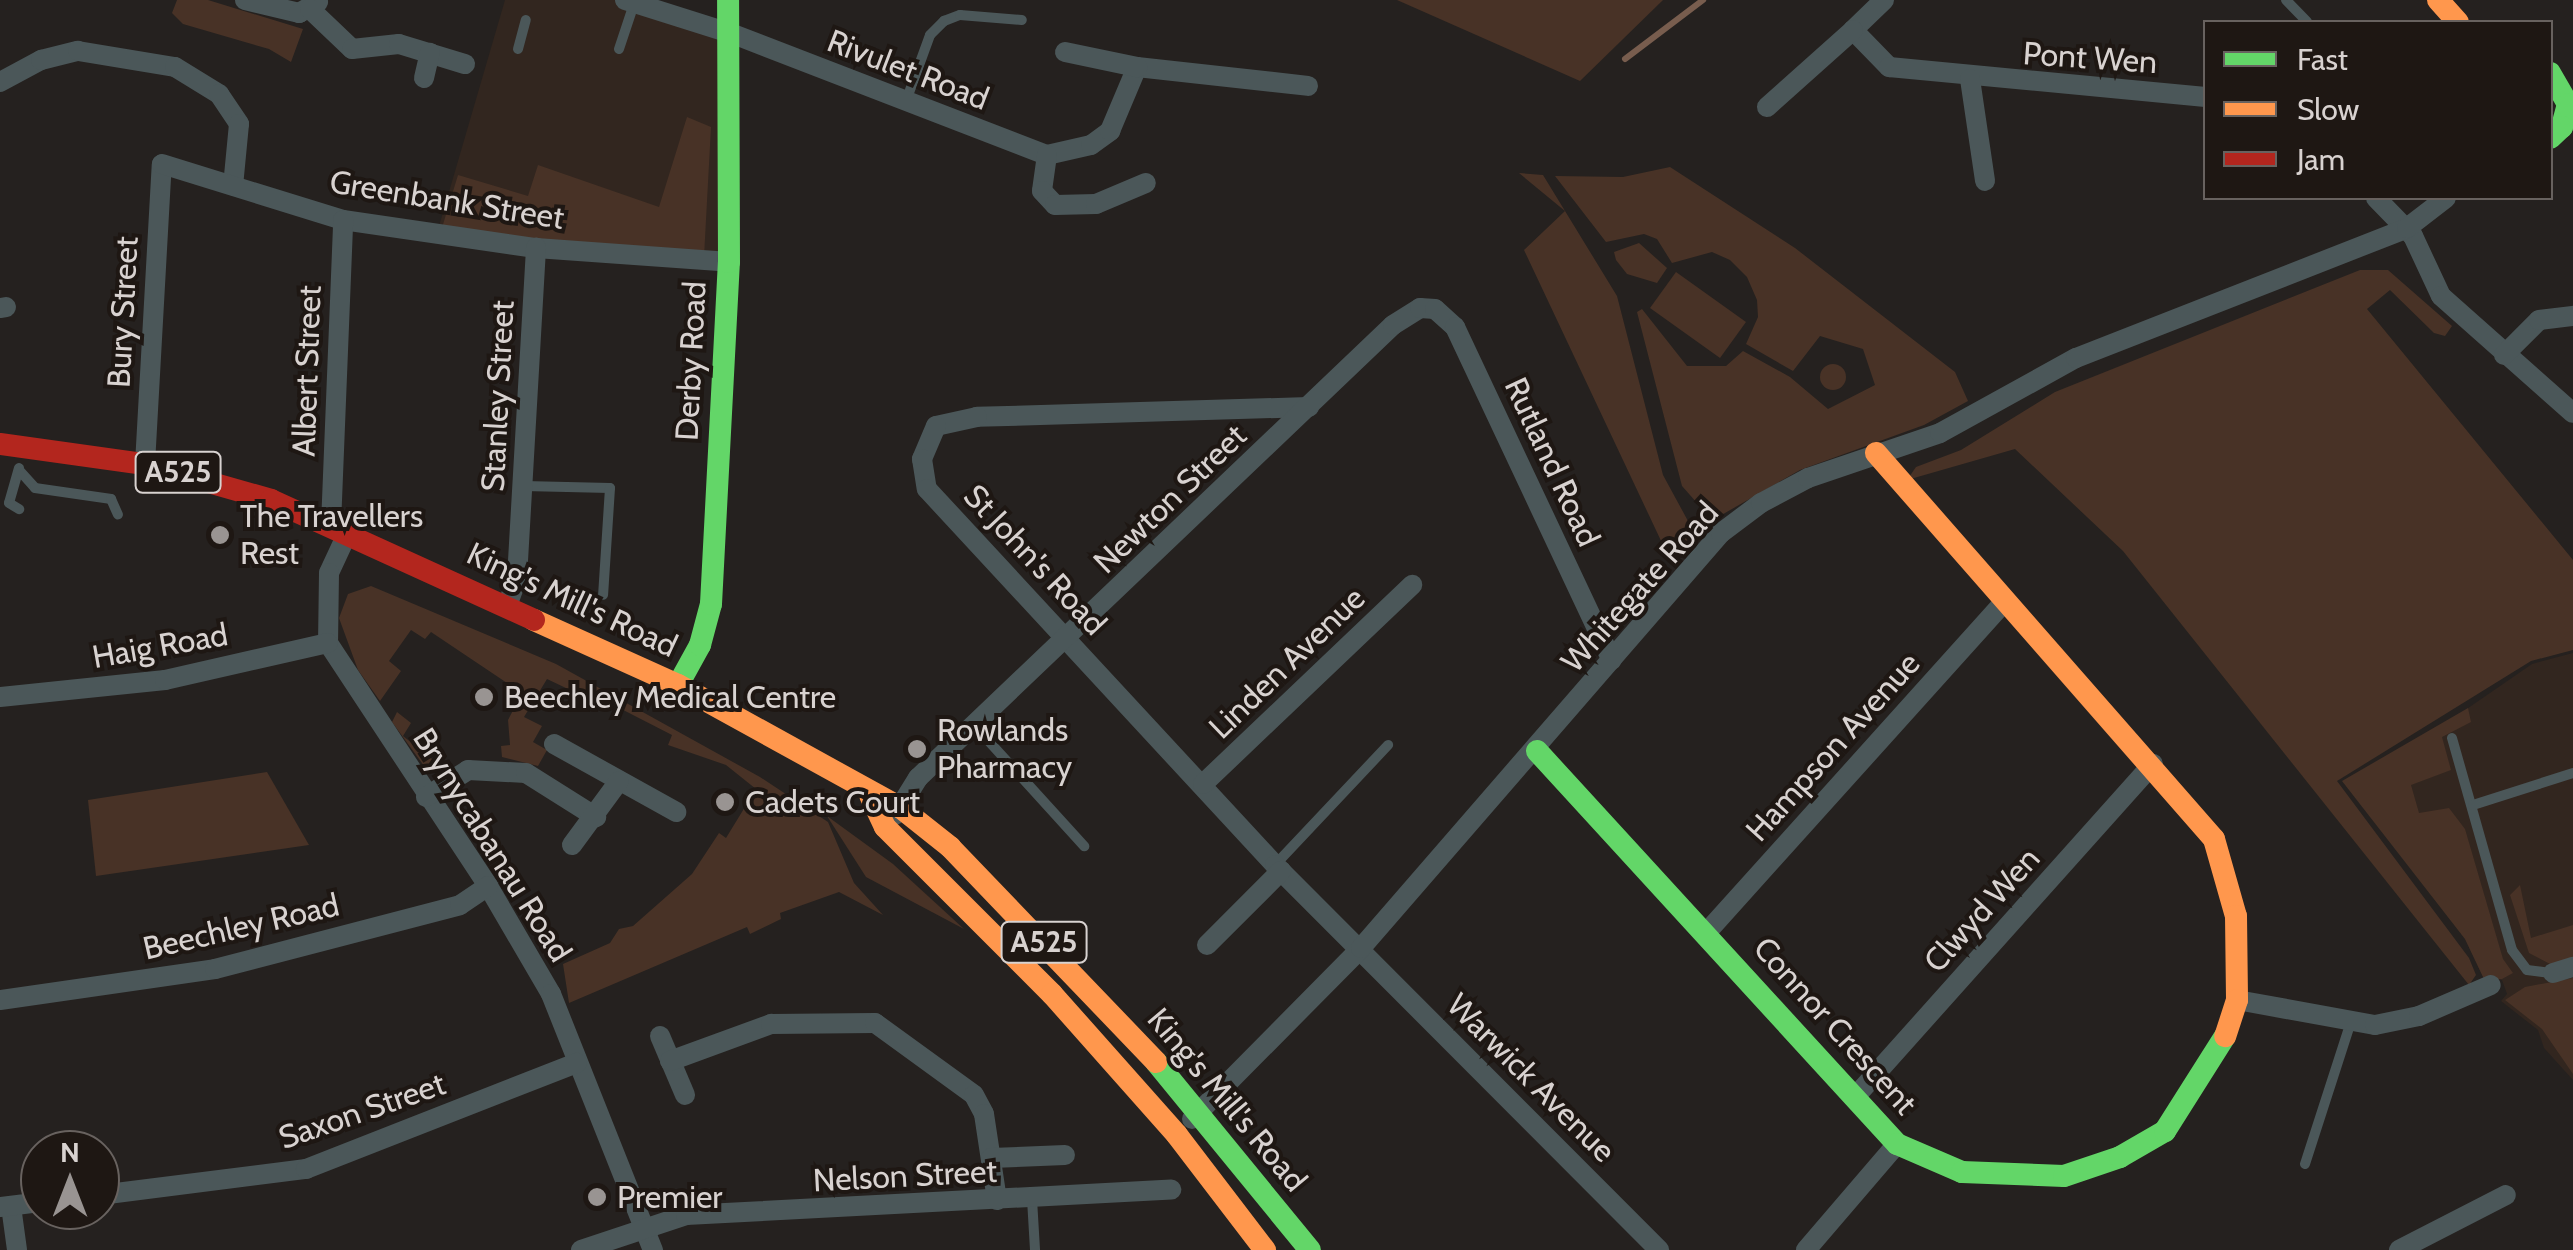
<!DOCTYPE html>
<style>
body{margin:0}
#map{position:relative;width:2573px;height:1250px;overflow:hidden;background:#25211f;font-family:Cabin,sans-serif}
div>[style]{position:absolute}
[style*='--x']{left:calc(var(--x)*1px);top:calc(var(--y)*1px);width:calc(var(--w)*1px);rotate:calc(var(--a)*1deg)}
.built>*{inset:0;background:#32261f}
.green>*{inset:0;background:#483226}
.round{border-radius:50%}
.stream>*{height:6px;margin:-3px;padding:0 3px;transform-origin:3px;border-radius:3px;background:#785d4e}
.lane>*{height:10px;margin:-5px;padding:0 5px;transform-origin:5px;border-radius:5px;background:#4b5759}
.street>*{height:20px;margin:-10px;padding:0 10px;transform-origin:10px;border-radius:10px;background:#4b5759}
.fast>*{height:22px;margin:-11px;padding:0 11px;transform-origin:11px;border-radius:11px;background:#63d668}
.slow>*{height:22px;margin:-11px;padding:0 11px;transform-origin:11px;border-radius:11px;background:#ff974d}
.jam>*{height:22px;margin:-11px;padding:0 11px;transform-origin:11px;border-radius:11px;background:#b3261e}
.dots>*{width:28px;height:28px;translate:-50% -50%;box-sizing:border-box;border:5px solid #1e1713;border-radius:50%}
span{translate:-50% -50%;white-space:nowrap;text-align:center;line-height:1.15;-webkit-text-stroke:8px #1e1713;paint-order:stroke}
.shield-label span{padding:2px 8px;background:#1e1713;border:2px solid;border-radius:8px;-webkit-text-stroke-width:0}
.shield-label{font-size:30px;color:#d8d2d0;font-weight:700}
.street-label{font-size:32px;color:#d8d2d0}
.poi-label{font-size:32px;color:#d8d2d0}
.left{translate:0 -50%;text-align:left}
.legend{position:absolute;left:2203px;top:20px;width:350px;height:180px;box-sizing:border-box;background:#1e1713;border:2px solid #68625f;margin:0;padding:12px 18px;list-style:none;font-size:30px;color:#d8d2d0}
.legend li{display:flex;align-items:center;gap:20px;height:50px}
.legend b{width:50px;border:2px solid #68625f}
.north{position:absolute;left:20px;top:1130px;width:100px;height:100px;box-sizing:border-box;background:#1e1713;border:2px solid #68625f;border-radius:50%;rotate:0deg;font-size:28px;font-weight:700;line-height:40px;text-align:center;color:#d8d2d0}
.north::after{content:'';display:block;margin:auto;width:35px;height:45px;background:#999492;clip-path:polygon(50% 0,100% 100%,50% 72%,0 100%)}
</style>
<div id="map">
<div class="built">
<i style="clip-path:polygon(505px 0,625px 0,733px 34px,729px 262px,437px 233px)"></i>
<i style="clip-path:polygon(2573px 653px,2573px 1080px,2544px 1048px,2538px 1030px,2501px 1001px,2507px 994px,2502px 980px,2484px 979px,2465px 939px,2355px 786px,2532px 664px)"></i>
</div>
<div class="green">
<i style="clip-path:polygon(177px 0,208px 0,303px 29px,291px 62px,269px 49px,183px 24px,172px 13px)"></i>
<i style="clip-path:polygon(1397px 0,1663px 0,1580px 81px)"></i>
<i style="clip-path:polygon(687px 117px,711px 127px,704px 257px,441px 231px,458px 175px,528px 196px,538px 165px,659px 207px)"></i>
<i style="clip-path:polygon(1670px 167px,1795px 248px,1955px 372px,1968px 401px,1924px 425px,1800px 470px,1718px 517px,1705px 512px,1682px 486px,1637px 312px,1642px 309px,1687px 366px,1726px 366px,1743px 351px,1790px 377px,1828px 409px,1875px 385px,1863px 349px,1820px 336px,1793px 371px,1746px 344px,1758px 317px,1757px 300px,1747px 277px,1730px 260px,1712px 252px,1672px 263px,1657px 239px,1644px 234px,1606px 242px,1555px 176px,1623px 177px)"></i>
<i style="clip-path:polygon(1519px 173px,1543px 175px,1617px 296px,1663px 475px,1688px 521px,1686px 550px,1671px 562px,1524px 250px,1565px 211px)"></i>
<i style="clip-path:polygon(1639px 243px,1667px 268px,1657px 283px,1627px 274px,1616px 260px,1614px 252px)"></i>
<i style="clip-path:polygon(2360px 270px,2388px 270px,2452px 326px,2445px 336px,2434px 333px,2390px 290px,2367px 309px,2573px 560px,2573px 650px,2531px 661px,2337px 781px,2469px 958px,2476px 975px,2469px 985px,2123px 551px,2015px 449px,1907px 480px,1916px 467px,1961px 450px,2055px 392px)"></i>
<i style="clip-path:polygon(1676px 272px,1746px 322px,1720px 358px,1650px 308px)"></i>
<i class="round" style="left:1820px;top:364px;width:26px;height:26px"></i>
<i style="clip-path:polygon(371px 586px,556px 664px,760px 777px,828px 822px,854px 883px,883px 915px,839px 892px,780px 913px,781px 919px,750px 934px,747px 927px,569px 1003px,563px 964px,610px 943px,619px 929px,633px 926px,692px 874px,719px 833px,726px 838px,756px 789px,726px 765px,668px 745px,672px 735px,592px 694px,589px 699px,547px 679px,524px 717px,542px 726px,533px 742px,547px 750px,538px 766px,502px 757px,501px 746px,510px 745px,508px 720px,522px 693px,431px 632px,425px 639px,411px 630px,389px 661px,401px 671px,380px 701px,358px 670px,339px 618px,348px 594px)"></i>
<i style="clip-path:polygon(2468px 708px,2471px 722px,2442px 737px,2451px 770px,2411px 785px,2419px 813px,2449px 808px,2465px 829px,2503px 959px,2513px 973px,2502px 979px,2484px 979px,2465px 939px,2342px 781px)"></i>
<i style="clip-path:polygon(397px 712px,411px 723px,403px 736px,447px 771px,427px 770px,392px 722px)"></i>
<i style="clip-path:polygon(267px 772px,309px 845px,96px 876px,88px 800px)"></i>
<i style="clip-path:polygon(827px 816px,893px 864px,964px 929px,866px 877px)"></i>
<i style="clip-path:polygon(2520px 885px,2531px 938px,2573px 925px,2573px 959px,2552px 965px,2529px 953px,2510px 895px)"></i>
<i style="clip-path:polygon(2573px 978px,2573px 1074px,2542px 1029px,2505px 1000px,2525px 987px)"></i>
</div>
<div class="stream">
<i style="--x:1625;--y:59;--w:98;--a:-37.1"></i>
</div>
<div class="lane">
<i style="--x:2286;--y:0;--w:30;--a:46"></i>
<i style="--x:518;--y:49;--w:30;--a:-75"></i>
<i style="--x:619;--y:49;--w:47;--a:-71.6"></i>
<i style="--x:906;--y:101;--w:70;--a:-70"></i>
<i style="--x:930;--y:35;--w:20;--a:-45"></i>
<i style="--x:944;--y:21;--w:17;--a:-21"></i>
<i style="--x:960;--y:15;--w:62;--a:4.6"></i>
<i style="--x:19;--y:468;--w:36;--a:106"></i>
<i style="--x:9;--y:503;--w:12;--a:31"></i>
<i style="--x:19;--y:470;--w:24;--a:48"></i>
<i style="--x:35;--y:488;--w:77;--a:8.2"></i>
<i style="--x:111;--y:499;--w:17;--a:66"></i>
<i style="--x:524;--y:486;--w:86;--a:1.3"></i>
<i style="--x:610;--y:488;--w:107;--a:93.7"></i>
<i style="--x:974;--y:725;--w:164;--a:47.7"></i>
<i style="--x:2452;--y:738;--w:220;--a:74.2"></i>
<i style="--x:2512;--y:950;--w:25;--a:53"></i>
<i style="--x:2527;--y:970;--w:26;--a:7"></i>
<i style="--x:2473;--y:805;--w:105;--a:-17.7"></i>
<i style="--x:1275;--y:865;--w:165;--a:-46.7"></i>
<i style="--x:2305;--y:1164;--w:149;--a:-72.1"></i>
<i style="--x:1032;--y:1199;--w:51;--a:86.6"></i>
</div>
<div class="street">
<i style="--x:245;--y:0;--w:56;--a:13.5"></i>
<i style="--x:299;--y:13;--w:22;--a:-30"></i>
<i style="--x:625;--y:0;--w:113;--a:17.5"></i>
<i style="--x:733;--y:34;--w:337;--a:21.1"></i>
<i style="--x:1047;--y:155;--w:45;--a:-12.8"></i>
<i style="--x:1091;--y:145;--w:24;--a:-36"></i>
<i style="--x:1110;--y:131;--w:69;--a:-67.1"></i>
<i style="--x:1137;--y:67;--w:172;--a:6.3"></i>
<i style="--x:1884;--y:0;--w:43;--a:135.9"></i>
<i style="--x:1853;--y:30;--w:52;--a:45.8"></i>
<i style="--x:1889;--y:67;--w:318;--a:5.4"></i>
<i style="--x:310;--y:9;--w:58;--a:43.6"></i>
<i style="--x:352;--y:49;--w:47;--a:-6.1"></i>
<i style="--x:399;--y:44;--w:69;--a:16.9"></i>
<i style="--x:1065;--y:52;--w:74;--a:11.8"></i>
<i style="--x:424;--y:78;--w:26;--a:-77"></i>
<i style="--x:1970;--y:79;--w:103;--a:81.6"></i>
<i style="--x:0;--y:82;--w:47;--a:-28.2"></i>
<i style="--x:41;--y:60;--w:38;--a:-14"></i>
<i style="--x:78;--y:51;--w:98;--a:9.4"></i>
<i style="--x:175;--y:67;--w:52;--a:31.5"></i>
<i style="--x:219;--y:94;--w:36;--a:56"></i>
<i style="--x:239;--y:124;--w:62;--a:95.5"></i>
<i style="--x:1767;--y:107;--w:115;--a:-41.8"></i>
<i style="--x:1047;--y:155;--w:36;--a:98"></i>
<i style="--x:1042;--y:191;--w:19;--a:47"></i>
<i style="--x:1055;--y:205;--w:41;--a:-1.4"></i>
<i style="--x:1096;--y:204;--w:54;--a:-22.8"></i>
<i style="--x:2376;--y:198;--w:53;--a:45.8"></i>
<i style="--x:2413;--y:236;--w:66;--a:65"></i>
<i style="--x:2441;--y:296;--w:176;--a:41.6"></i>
<i style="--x:0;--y:308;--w:6;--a:-9"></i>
<i style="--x:2504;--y:355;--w:49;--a:-45"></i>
<i style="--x:2539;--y:320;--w:34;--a:-7"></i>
<i style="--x:1309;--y:407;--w:332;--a:178.3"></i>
<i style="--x:977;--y:417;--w:42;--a:167.6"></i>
<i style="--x:936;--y:426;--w:36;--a:113"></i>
<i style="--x:922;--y:459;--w:30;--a:81"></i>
<i style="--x:927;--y:489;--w:512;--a:47.21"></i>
<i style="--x:1275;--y:865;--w:544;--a:45.07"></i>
<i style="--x:145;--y:464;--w:300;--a:-86.8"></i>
<i style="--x:162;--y:164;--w:189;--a:17.2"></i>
<i style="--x:343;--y:220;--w:195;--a:8.3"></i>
<i style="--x:536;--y:248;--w:194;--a:4.1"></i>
<i style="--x:331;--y:525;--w:305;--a:-87.7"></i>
<i style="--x:348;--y:532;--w:45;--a:114.9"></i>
<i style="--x:329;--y:573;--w:70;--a:90.8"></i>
<i style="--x:328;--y:643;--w:291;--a:56.6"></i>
<i style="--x:488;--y:886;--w:125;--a:59.7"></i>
<i style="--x:551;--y:994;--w:276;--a:68.3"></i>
<i style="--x:507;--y:606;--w:30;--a:-70"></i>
<i style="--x:517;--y:578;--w:331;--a:-86.7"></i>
<i style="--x:0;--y:697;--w:166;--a:-5.9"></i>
<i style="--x:165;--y:680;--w:167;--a:-12.8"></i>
<i style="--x:554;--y:744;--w:140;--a:29.1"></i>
<i style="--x:1203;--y:784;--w:289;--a:-43.6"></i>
<i style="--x:426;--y:797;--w:50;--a:-32.7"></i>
<i style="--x:468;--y:770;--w:58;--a:3"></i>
<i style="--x:526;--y:773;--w:83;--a:32.2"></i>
<i style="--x:895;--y:815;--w:44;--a:-58.1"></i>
<i style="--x:918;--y:778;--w:656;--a:-43.64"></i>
<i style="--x:1393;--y:325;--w:32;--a:-32"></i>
<i style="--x:1420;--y:308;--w:15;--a:4"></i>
<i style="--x:1435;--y:309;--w:27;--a:42"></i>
<i style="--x:1455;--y:327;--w:368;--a:64.8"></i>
<i style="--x:572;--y:845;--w:79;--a:-53.7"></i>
<i style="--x:1707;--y:932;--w:443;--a:-48"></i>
<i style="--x:1207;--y:945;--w:105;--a:-45"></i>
<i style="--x:2553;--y:973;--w:21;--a:-17"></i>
<i style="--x:0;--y:1000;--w:217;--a:-8.2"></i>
<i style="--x:215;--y:969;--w:253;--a:-14.6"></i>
<i style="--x:460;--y:905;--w:34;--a:-34"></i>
<i style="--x:2237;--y:1000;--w:140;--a:10.3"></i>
<i style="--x:2375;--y:1025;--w:45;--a:-11.6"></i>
<i style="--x:2419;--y:1016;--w:78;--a:-23.3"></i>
<i style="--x:660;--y:1036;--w:64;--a:67"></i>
<i style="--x:670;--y:1061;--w:108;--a:-20.1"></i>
<i style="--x:771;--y:1024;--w:104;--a:-0.6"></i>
<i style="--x:875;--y:1023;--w:122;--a:36"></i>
<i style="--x:974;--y:1095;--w:21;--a:62"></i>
<i style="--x:984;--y:1114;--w:87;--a:81.4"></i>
<i style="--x:1855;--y:1097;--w:447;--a:-48.2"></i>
<i style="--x:1192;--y:1119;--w:240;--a:-45.3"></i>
<i style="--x:1361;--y:948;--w:549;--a:-49.06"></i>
<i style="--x:1721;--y:533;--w:50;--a:-36.9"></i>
<i style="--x:1761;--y:503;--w:53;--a:-28"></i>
<i style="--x:1808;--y:478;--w:139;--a:-18.8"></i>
<i style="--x:1940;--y:433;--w:155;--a:-28.9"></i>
<i style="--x:2076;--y:358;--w:356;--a:-21.4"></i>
<i style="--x:2407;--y:228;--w:49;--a:-37.6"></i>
<i style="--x:991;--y:1158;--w:74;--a:-2.3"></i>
<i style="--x:100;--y:1195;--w:208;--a:-7.2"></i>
<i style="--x:306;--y:1169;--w:291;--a:-21.4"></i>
<i style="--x:11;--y:1206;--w:44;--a:82.2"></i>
<i style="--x:0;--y:1207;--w:40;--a:-7.1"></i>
<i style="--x:581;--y:1250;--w:111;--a:-18.4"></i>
<i style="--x:686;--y:1215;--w:486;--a:-3"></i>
<i style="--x:1806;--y:1250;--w:140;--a:-49.4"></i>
<i style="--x:2399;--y:1250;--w:120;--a:-27.2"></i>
</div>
<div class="fast">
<i style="--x:2550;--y:73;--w:36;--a:60"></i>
<i style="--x:2568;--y:104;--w:24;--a:105"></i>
<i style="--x:2562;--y:127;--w:16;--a:137"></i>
<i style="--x:678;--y:685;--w:46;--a:-61.2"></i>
<i style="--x:700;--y:645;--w:42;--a:-75"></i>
<i style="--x:711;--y:604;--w:342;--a:-87"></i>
<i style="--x:729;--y:262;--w:262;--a:-90.2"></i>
<i style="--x:1537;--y:751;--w:533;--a:47.51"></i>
<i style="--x:1897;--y:1144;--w:71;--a:23.3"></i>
<i style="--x:1962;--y:1172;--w:102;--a:2.2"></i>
<i style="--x:2064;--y:1176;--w:59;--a:-18.7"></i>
<i style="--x:2120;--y:1157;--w:52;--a:-30"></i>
<i style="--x:2165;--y:1131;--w:112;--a:-57.7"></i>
<i style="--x:1156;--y:1062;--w:243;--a:50.7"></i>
</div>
<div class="slow">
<i style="--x:2438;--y:0;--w:30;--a:48"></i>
<i style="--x:1876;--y:453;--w:513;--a:48.79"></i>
<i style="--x:2214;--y:839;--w:80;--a:74.1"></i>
<i style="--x:2236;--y:916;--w:84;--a:89.3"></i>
<i style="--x:2237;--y:1000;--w:38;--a:108"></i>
<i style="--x:534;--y:620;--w:158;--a:24.3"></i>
<i style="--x:678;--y:685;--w:255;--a:28.9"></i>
<i style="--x:901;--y:808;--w:63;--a:38.5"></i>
<i style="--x:950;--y:847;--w:298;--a:46.2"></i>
<i style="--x:870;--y:795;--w:35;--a:65"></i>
<i style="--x:885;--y:827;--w:236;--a:45"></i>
<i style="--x:1052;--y:994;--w:188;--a:48.4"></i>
<i style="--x:1177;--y:1135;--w:145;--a:52.6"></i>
</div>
<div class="jam">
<i style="--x:0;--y:444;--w:146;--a:7.9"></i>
<i style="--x:145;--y:464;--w:131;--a:15.9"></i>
<i style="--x:271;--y:500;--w:289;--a:24.5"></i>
</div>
<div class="dots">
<i style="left:220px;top:535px;background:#999492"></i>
<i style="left:484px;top:697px;background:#999492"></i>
<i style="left:917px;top:749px;background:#999492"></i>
<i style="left:725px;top:802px;background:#999492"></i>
<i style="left:597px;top:1197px;background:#999492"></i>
</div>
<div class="shield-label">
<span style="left:178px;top:472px">A525</span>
<span style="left:1044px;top:942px">A525</span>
</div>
<div class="street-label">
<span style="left:2090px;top:58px;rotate:4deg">Pont Wen</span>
<span style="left:908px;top:70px;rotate:21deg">Rivulet Road</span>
<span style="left:447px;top:200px;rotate:9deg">Greenbank Street</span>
<span style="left:123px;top:312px;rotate:-87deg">Bury Street</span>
<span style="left:691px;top:361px;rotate:-87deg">Derby Road</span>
<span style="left:307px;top:371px;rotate:-88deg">Albert Street</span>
<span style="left:498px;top:396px;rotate:-87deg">Stanley Street</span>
<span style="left:1552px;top:462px;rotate:65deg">Rutland Road</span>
<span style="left:1170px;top:499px;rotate:-44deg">Newton Street</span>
<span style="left:1035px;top:560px;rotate:47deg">St John's Road</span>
<span style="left:1640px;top:587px;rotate:-48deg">Whitegate Road</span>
<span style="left:572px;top:600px;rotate:25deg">King's Mill's Road</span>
<span style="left:160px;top:646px;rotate:-10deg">Haig Road</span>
<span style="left:1287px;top:663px;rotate:-44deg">Linden Avenue</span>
<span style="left:1833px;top:747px;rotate:-48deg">Hampson Avenue</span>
<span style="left:492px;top:845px;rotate:58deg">Brynycabanau Road</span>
<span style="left:1982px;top:910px;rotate:-48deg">Clwyd Wen</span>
<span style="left:241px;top:927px;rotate:-13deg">Beechley Road</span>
<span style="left:1835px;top:1026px;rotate:48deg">Connor Crescent</span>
<span style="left:1531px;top:1078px;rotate:45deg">Warwick Avenue</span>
<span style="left:1227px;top:1100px;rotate:50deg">King's Mill's Road</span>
<span style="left:362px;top:1111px;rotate:-19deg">Saxon Street</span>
<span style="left:905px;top:1176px;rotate:-3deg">Nelson Street</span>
</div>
<div class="poi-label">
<span class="left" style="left:240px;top:535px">The Travellers<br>Rest</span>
<span class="left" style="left:504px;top:697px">Beechley Medical Centre</span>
<span class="left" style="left:937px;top:749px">Rowlands<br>Pharmacy</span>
<span class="left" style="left:745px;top:802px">Cadets Court</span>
<span class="left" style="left:617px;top:1197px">Premier</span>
</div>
<ul class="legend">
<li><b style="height:12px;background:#63d668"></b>Fast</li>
<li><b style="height:12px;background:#ff974d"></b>Slow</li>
<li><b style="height:12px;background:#b3261e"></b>Jam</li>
</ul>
<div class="north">N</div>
</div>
